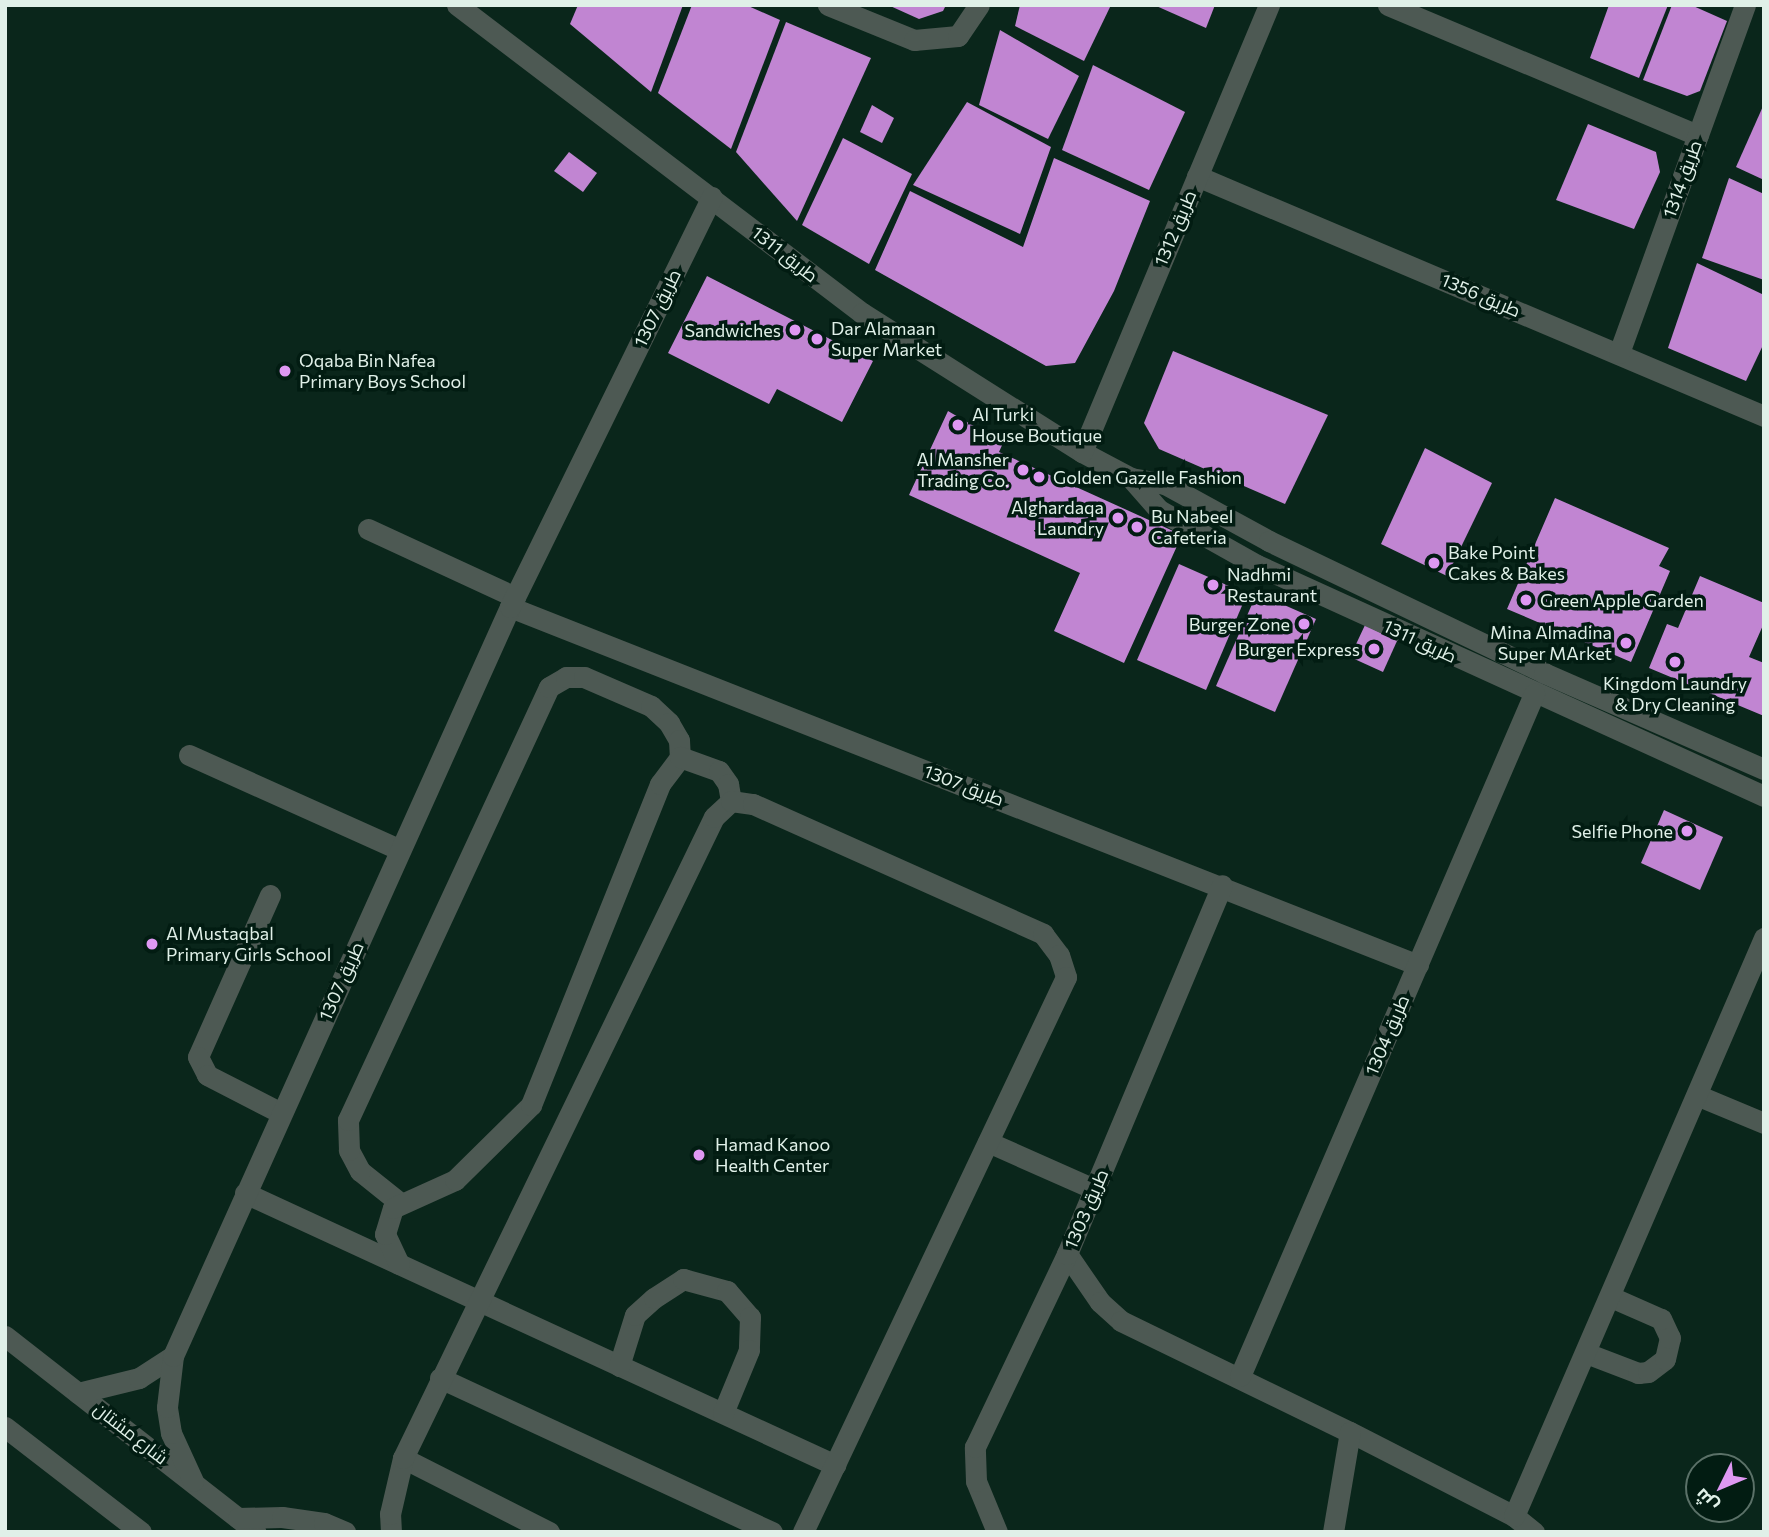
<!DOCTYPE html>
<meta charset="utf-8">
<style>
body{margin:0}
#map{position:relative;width:1769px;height:1537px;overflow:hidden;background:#0a261b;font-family:Commissioner,Cairo,sans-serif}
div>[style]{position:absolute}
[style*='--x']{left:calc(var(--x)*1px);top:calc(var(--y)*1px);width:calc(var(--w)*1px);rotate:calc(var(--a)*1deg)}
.building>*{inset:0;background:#c185d2}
.minor>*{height:21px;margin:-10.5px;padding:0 10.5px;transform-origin:10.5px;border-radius:10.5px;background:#4d5953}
.dots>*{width:19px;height:19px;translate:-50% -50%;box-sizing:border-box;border:4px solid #021c12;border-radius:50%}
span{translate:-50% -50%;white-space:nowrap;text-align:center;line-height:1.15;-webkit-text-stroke:7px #021c12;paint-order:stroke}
.street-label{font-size:18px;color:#e0f0e8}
.poi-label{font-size:18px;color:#e0f0e8}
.left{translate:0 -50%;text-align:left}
.right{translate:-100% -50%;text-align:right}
.frame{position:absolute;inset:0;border:7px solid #e0f0e8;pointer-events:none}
.north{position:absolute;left:1685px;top:1453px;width:70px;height:70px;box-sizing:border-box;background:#021c12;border:2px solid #5b7168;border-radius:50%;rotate:227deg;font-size:19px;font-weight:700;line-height:28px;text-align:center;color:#e0f0e8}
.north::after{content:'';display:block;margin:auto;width:24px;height:32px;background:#de98f2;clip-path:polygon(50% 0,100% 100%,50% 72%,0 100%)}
</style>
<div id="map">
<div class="building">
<i style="clip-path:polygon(578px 5px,683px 5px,651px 92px,570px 24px)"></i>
<i style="clip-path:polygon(692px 5px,746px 5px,780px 20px,731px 149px,658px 93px)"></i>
<i style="clip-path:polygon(888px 5px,946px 5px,943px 11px,919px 19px)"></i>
<i style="clip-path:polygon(1020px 5px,1111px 5px,1084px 61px,1015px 26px)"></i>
<i style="clip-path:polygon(1154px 5px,1215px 5px,1206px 28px)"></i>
<i style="clip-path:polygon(1609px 5px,1668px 5px,1639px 78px,1590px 58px)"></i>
<i style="clip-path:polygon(1672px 5px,1691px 5px,1727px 21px,1700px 91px,1687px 96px,1643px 80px)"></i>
<i style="clip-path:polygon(786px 22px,871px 58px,797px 221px,736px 152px)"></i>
<i style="clip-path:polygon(1000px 30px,1079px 76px,1048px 139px,979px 105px)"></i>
<i style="clip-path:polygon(1093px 65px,1185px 112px,1149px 190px,1062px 150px)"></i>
<i style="clip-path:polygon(967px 102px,1051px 147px,1020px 234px,913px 185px)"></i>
<i style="clip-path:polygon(1764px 104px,1764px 180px,1736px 167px)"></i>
<i style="clip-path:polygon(872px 105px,894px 118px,882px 143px,860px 132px)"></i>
<i style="clip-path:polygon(1588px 124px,1656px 152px,1660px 172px,1634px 229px,1556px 200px)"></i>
<i style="clip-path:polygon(843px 138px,912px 174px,869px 264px,802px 225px)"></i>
<i style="clip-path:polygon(569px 152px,597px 173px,583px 192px,554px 171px)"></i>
<i style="clip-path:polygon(1054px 158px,1150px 201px,1114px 291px,1075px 363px,1046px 366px,875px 270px,910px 191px,1023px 247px)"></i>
<i style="clip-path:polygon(1729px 178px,1764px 194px,1764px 280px,1702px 258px)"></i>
<i style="clip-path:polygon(1697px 263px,1764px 295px,1764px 343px,1746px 381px,1668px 348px)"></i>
<i style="clip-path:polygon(707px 276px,873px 361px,842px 422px,777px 389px,769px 404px,668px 353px)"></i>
<i style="clip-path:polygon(1173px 351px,1328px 415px,1285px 504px,1159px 449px,1144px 423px)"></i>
<i style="clip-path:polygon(948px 411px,1003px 443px,999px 452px,1182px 535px,1124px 663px,1054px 631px,1080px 573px,909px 495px)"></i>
<i style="clip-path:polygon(1425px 448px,1492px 483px,1447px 576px,1381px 544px)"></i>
<i style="clip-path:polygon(1555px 498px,1669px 548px,1659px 566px,1670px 571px,1631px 662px,1507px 609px)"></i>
<i style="clip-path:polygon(1179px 564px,1247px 594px,1206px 690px,1137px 660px)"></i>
<i style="clip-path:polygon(1700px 576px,1764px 603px,1764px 623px,1749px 657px,1764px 663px,1764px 716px,1649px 668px,1667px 624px,1678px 628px)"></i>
<i style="clip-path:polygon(1257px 593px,1316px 619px,1275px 712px,1216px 686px)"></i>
<i style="clip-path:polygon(1365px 625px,1397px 641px,1383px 672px,1350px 657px)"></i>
<i style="clip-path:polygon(1664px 810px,1723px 837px,1700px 890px,1641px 863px)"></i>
</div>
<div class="minor">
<i style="--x:457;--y:5;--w:509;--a:37.25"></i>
<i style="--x:862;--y:313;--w:260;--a:32.3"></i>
<i style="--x:1082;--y:452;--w:55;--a:28"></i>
<i style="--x:1131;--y:478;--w:35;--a:10"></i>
<i style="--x:1165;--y:484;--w:119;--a:28.7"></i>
<i style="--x:1269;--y:541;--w:305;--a:25.6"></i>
<i style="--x:1544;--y:673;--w:240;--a:23.6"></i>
<i style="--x:828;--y:5;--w:93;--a:22.1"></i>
<i style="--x:914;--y:40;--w:44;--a:-5.2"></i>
<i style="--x:958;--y:36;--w:37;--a:-56"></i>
<i style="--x:1388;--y:5;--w:336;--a:22.8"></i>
<i style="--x:1197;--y:176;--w:616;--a:22.94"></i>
<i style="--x:1619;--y:353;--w:370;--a:-70.1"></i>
<i style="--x:1082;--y:452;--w:485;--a:-67.3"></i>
<i style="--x:1131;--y:478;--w:43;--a:48.8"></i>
<i style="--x:1159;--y:510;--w:112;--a:29.3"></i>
<i style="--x:1257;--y:565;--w:557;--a:24.5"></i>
<i style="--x:368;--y:529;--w:162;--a:24.8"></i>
<i style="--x:510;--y:607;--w:976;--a:21.52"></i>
<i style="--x:189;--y:755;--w:231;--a:24.2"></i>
<i style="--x:270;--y:895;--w:177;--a:114"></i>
<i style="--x:198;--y:1057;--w:20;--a:63"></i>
<i style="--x:207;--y:1075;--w:83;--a:27.2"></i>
<i style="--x:1699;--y:1096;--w:70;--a:22.6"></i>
<i style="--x:988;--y:1142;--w:116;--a:23.9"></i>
<i style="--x:245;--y:1193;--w:650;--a:24.75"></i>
<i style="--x:400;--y:1203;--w:51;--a:-141.3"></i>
<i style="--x:360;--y:1171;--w:24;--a:-118"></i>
<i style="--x:349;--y:1150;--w:30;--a:-92"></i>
<i style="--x:348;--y:1120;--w:477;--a:-65.1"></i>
<i style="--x:549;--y:687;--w:20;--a:-30"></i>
<i style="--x:566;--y:677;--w:18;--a:0"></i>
<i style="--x:584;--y:677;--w:73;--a:23.4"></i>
<i style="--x:651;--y:706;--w:25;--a:43"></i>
<i style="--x:669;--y:723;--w:20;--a:60"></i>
<i style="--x:679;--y:740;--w:17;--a:87"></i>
<i style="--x:1067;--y:1254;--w:58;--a:55.5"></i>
<i style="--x:1100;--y:1302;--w:28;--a:42"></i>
<i style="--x:1121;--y:1321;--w:254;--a:25.9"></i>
<i style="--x:1350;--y:1432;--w:184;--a:27.1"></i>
<i style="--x:1514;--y:1516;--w:26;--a:39"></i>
<i style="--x:399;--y:1264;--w:33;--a:-115"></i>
<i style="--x:385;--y:1234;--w:27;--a:-73"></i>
<i style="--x:393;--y:1208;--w:68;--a:-24.3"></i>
<i style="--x:455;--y:1180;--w:107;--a:-44.6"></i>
<i style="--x:531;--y:1105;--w:346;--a:-68.1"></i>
<i style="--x:660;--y:784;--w:34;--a:-53"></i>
<i style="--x:680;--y:757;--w:41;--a:19.7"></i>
<i style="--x:719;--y:771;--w:16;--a:55"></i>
<i style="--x:728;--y:784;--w:17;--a:80"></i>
<i style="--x:5;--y:1336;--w:318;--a:38"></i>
<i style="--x:1586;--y:1353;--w:56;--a:21"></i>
<i style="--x:1638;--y:1373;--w:10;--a:-6"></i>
<i style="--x:1648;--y:1372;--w:21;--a:-37"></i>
<i style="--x:1665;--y:1359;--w:22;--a:-77"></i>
<i style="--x:1670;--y:1338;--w:21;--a:-115"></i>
<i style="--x:1661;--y:1319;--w:55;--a:-156.3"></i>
<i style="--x:619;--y:1366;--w:53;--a:-72.6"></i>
<i style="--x:635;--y:1315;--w:25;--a:-42"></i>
<i style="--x:654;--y:1298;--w:35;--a:-33"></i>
<i style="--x:683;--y:1279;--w:46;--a:15.3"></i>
<i style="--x:727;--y:1291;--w:35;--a:49"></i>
<i style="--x:750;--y:1317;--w:33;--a:92"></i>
<i style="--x:749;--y:1350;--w:68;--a:112.4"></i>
<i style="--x:1240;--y:1376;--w:743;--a:-66.68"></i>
<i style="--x:440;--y:1378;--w:366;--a:24.9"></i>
<i style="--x:78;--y:1393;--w:63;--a:-13.8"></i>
<i style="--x:139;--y:1378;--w:40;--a:-32.9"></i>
<i style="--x:5;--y:1427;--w:172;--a:37.7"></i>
<i style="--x:403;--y:1458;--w:164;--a:26.9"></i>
<i style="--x:193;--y:1481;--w:53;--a:-114.6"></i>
<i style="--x:171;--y:1433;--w:26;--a:-99"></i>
<i style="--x:167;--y:1407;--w:51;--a:-83.3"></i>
<i style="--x:173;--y:1356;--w:821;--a:-65.78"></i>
<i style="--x:510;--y:607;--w:457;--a:-63.8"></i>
<i style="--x:1514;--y:1516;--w:630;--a:-66.61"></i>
<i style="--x:238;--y:1518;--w:44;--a:-1.3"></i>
<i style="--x:282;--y:1517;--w:42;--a:8.1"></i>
<i style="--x:324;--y:1523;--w:23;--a:23"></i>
<i style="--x:391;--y:1532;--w:18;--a:-93"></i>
<i style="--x:390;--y:1514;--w:57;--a:-76.9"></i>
<i style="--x:403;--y:1458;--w:712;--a:-64.12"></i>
<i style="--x:714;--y:817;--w:23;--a:-43"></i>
<i style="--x:731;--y:801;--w:22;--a:8"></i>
<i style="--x:753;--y:804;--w:318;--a:24.1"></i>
<i style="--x:1043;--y:934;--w:26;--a:53"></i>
<i style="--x:1059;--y:955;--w:23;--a:72"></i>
<i style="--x:1066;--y:977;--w:614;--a:115.36"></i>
<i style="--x:997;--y:1532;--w:55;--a:-112.4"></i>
<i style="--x:976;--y:1481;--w:34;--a:-92"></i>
<i style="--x:975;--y:1447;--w:214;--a:-64.5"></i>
<i style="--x:1067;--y:1254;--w:400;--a:-67.2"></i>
<i style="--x:1333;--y:1532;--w:101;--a:-80.4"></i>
</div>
<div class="dots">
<i style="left:795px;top:330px;background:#de98f2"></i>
<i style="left:817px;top:339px;background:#de98f2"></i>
<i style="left:285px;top:371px;background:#de98f2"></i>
<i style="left:958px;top:425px;background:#de98f2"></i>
<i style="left:1023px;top:470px;background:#de98f2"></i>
<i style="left:1039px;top:477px;background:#de98f2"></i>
<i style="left:1118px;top:518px;background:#de98f2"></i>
<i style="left:1137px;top:527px;background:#de98f2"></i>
<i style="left:1434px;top:563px;background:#de98f2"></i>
<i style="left:1213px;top:585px;background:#de98f2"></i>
<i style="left:1526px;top:600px;background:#de98f2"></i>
<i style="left:1304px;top:624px;background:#de98f2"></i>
<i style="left:1626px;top:643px;background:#de98f2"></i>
<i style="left:1374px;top:649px;background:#de98f2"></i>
<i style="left:1675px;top:662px;background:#de98f2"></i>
<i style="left:1687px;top:831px;background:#de98f2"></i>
<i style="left:152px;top:944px;background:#de98f2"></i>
<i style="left:699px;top:1155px;background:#de98f2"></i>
</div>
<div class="street-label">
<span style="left:1682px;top:179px;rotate:-70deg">طريق 1314</span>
<span style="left:1175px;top:228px;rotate:-67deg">طريق 1312</span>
<span style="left:785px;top:254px;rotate:38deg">طريق 1311</span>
<span style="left:1481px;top:295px;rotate:23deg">طريق 1356</span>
<span style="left:657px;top:308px;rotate:-64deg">طريق 1307</span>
<span style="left:1420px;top:641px;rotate:25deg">طريق 1311</span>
<span style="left:964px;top:785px;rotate:21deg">طريق 1307</span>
<span style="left:341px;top:981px;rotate:-66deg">طريق 1307</span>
<span style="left:1387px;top:1035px;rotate:-67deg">طريق 1304</span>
<span style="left:1086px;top:1209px;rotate:-67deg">طريق 1303</span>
<span style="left:131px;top:1433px;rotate:38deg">شارع مشتان</span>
</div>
<div class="poi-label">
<span class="left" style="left:831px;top:339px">Dar Alamaan<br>Super Market</span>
<span class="right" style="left:781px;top:330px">Sandwiches</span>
<span class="left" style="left:299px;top:371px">Oqaba Bin Nafea<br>Primary Boys School</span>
<span class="left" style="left:972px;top:425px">Al Turki<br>House Boutique</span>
<span class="right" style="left:1009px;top:470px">Al Mansher<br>Trading Co.</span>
<span class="left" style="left:1053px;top:477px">Golden Gazelle Fashion</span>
<span class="right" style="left:1104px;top:518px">Alghardaqa<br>Laundry</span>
<span class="left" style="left:1151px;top:527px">Bu Nabeel<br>Cafeteria</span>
<span class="left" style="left:1448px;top:563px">Bake Point<br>Cakes &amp; Bakes</span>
<span class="left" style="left:1227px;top:585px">Nadhmi<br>Restaurant</span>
<span class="left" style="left:1540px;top:600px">Green Apple Garden</span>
<span class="right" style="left:1290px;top:624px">Burger Zone</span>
<span class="right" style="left:1612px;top:643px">Mina Almadina<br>Super MArket</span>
<span class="right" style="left:1360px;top:649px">Burger Express</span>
<span style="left:1675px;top:694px">Kingdom Laundry<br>&amp; Dry Cleaning</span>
<span class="right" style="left:1673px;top:831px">Selfie Phone</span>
<span class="left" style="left:166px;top:944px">Al Mustaqbal<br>Primary Girls School</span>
<span class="left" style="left:715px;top:1155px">Hamad Kanoo<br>Health Center</span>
</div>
<div class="frame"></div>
<div class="north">ش</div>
</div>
